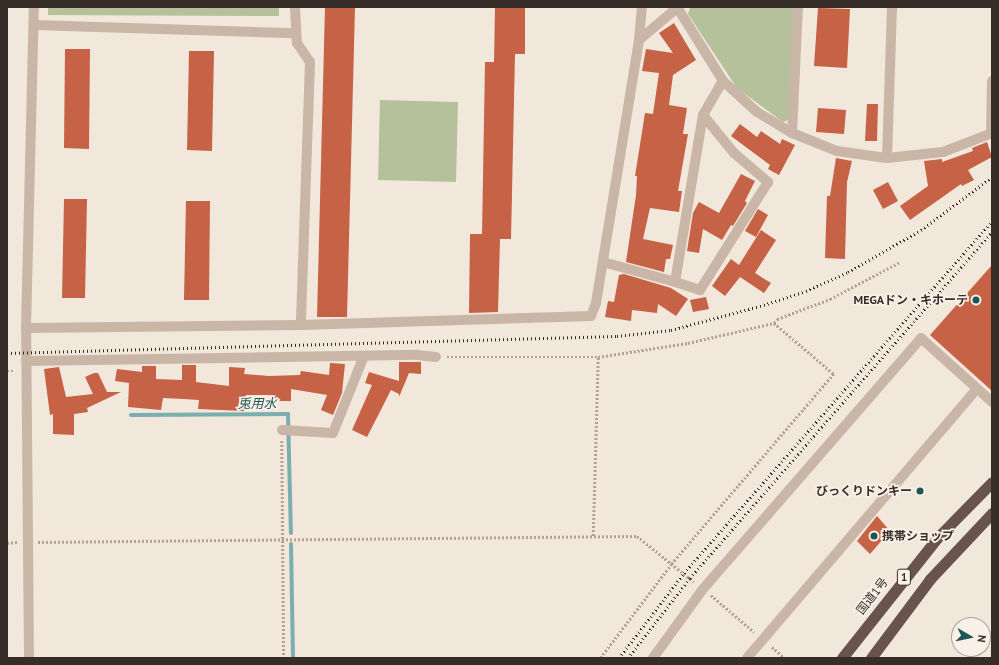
<!DOCTYPE html>
<meta charset="utf-8">
<style>
body{margin:0}
#map{position:relative;width:999px;height:665px;overflow:hidden;background:#f2e7db;font-family:"PT Sans","Noto Sans JP",sans-serif}
div>[style]{position:absolute}
[style*='--x']{left:calc(var(--x)*1px);top:calc(var(--y)*1px);width:calc(var(--w)*1px);rotate:calc(var(--a)*1deg)}
.green>*{inset:0;background:#b5c19b}
.stream>*{height:4px;margin:-2px;padding:0 2px;transform-origin:2px;border-radius:2px;background:#7aaeaf}
.building>*{inset:0;background:#c66245}
.path>*{height:2.5px;margin-top:-1.25px;transform-origin:0;background:repeating-linear-gradient(90deg,#b6a091 0 2px,transparent 0 4px)}
.minor>*{height:10px;margin:-5px;padding:0 5px;transform-origin:5px;border-radius:5px;background:#cab6a7}
.tertiary>*{height:10px;margin:-5px;padding:0 5px;transform-origin:5px;border-radius:5px;background:#cab6a7}
.trunk>*{height:11px;margin:-5.5px;padding:0 5.5px;transform-origin:5.5px;border-radius:5.5px;background:#68544c}
.rail>*{height:3px;margin-top:-1.5px;transform-origin:0;background:repeating-linear-gradient(90deg,#362c28 0 1px,transparent 0 4px)}
.dots>*{width:11px;height:11px;translate:-50% -50%;box-sizing:border-box;border:2px solid #f9f1e7;border-radius:50%}
span{translate:-50% -50%;white-space:nowrap;text-align:center;line-height:1.15;-webkit-text-stroke:3.5px #f9f1e7;paint-order:stroke}
.shield-label span{padding:1px 3px;background:#f9f1e7;border:1px solid;border-radius:3px;-webkit-text-stroke-width:0}
.shield-label{font-size:11px;color:#362c28;font-weight:700}
.poi-label{font-size:12px;color:#362c28;font-weight:700}
.right{translate:-100% -50%;text-align:right}
.left{translate:0 -50%;text-align:left}
.street-label{font-size:12px;color:#362c28}
.water-label{font-size:13px;color:#1d5558;font-style:italic}
.frame{position:absolute;inset:0;border:8px solid #362c28;pointer-events:none}
.north{position:absolute;left:951px;top:617px;width:40px;height:40px;box-sizing:border-box;background:#f9f1e7;border:1px solid #aba29b;border-radius:50%;rotate:99deg;font-size:11px;font-weight:700;line-height:16px;text-align:center;color:#362c28}
.north::after{content:'';display:block;margin:auto;width:14px;height:18px;background:#1d5558;clip-path:polygon(50% 0,100% 100%,50% 72%,0 100%)}
</style>
<div id="map">
<div class="green">
<i style="clip-path:polygon(48px 7px,279px 7px,279px 16px,48px 15px)"></i>
<i style="clip-path:polygon(690px 7px,795px 7px,790px 119px,783px 122px,737px 88px,688px 14px)"></i>
<i style="clip-path:polygon(380px 100px,458px 102px,456px 182px,378px 180px)"></i>
</div>
<div class="stream">
<i style="--x:131;--y:415;--w:157;--a:-0.4"></i>
<i style="--x:288;--y:414;--w:119;--a:88.6"></i>
<i style="--x:291;--y:544;--w:114;--a:89"></i>
</div>
<div class="building">
<i style="clip-path:polygon(325px 7px,355px 7px,347px 317px,317px 317px)"></i>
<i style="clip-path:polygon(495px 7px,525px 7px,525px 54px,515px 54px,511px 239px,500px 239px,498px 312px,469px 313px,470px 234px,482px 234px,485px 62px,494px 62px)"></i>
<i style="clip-path:polygon(818px 8px,850px 9px,847px 68px,814px 66px)"></i>
<i style="clip-path:polygon(674px 23px,696px 60px,673px 75px,669px 105px,687px 108px,683px 134px,688px 134px,678px 191px,682px 191px,679px 212px,650px 208px,643px 239px,673px 245px,670px 259px,666px 259px,664px 272px,626px 262px,636px 195px,637px 176px,635px 176px,645px 113px,653px 114px,659px 73px,642px 71px,646px 49px,673px 53px,659px 33px)"></i>
<i style="clip-path:polygon(65px 49px,90px 49px,89px 149px,64px 148px)"></i>
<i style="clip-path:polygon(189px 51px,214px 51px,212px 151px,187px 150px)"></i>
<i style="clip-path:polygon(867px 104px,878px 104px,877px 141px,865px 141px)"></i>
<i style="clip-path:polygon(818px 108px,846px 110px,844px 134px,816px 132px)"></i>
<i style="clip-path:polygon(740px 124px,757px 137px,761px 131px,780px 144px,782px 139px,795px 145px,779px 175px,768px 169px,770px 165px,731px 136px)"></i>
<i style="clip-path:polygon(987px 142px,992px 157px,968px 170px,974px 180px,962px 186px,961px 184px,910px 220px,900px 206px,928px 186px,924px 161px,942px 159px,942px 162px,973px 151px,972px 148px)"></i>
<i style="clip-path:polygon(836px 158px,852px 161px,847px 182px,845px 259px,825px 258px,827px 196px,830px 196px)"></i>
<i style="clip-path:polygon(741px 174px,755px 181px,745px 201px,747px 203px,733px 226px,731px 225px,722px 240px,703px 229px,699px 253px,687px 251px,693px 213px,699px 202px,719px 213px)"></i>
<i style="clip-path:polygon(888px 182px,898px 201px,883px 209px,873px 190px)"></i>
<i style="clip-path:polygon(64px 199px,87px 199px,85px 298px,62px 298px)"></i>
<i style="clip-path:polygon(186px 201px,210px 201px,209px 300px,184px 300px)"></i>
<i style="clip-path:polygon(758px 209px,768px 215px,756px 237px,745px 231px)"></i>
<i style="clip-path:polygon(761px 230px,776px 240px,755px 273px,771px 283px,764px 293px,740px 277px,725px 296px,712px 286px,731px 259px,739px 265px)"></i>
<i style="clip-path:polygon(992px 265px,992px 391px,930px 335px)"></i>
<i style="clip-path:polygon(624px 274px,671px 288px,688px 299px,676px 316px,658px 304px,657px 313px,632px 310px,631px 321px,605px 317px,608px 301px,614px 302px,619px 275px)"></i>
<i style="clip-path:polygon(706px 297px,709px 309px,693px 312px,690px 300px)"></i>
<i style="clip-path:polygon(399px 362px,421px 362px,421px 374px,409px 373px,399px 397px,399px 394px,391px 390px,367px 437px,352px 430px,372px 385px,365px 383px,369px 372px,399px 381px)"></i>
<i style="clip-path:polygon(330px 363px,345px 364px,342px 393px,333px 415px,321px 410px,327px 395px,291px 389px,291px 401px,273px 401px,273px 395px,246px 395px,244px 411px,198px 409px,199px 400px,183px 399px,163px 398px,161px 410px,128px 407px,129px 383px,115px 381px,117px 369px,142px 372px,142px 366px,156px 366px,156px 379px,182px 380px,182px 365px,196px 365px,196px 382px,229px 386px,229px 367px,245px 368px,244px 374px,269px 376px,300px 375px,301px 371px,329px 375px)"></i>
<i style="clip-path:polygon(59px 367px,66px 397px,93px 394px,85px 377px,94px 373px,98px 373px,107px 392px,121px 392px,87px 408px,88px 412px,74px 414px,74px 435px,53px 434px,53px 414px,50px 415px,44px 369px)"></i>
<i style="clip-path:polygon(877px 516px,890px 531px,870px 554px,857px 541px)"></i>
</div>
<div class="path">
<i style="--x:774;--y:323;--w:5;--a:-53"></i>
<i style="--x:777;--y:319;--w:57;--a:-20.7"></i>
<i style="--x:830;--y:299;--w:79;--a:-27.9"></i>
<i style="--x:447;--y:357;--w:151;--a:0"></i>
<i style="--x:598;--y:357;--w:91;--a:-8.8"></i>
<i style="--x:688;--y:343;--w:88;--a:-13.1"></i>
<i style="--x:774;--y:323;--w:79;--a:40.4"></i>
<i style="--x:834;--y:374;--w:250;--a:130.5"></i>
<i style="--x:672;--y:564;--w:118;--a:127.1"></i>
<i style="--x:7;--y:371;--w:8;--a:0"></i>
<i style="--x:282;--y:441;--w:217;--a:89.5"></i>
<i style="--x:593;--y:536;--w:179;--a:-88.4"></i>
<i style="--x:38;--y:542;--w:599;--a:-0.57"></i>
<i style="--x:637;--y:536;--w:73;--a:38.9"></i>
<i style="--x:7;--y:543;--w:10;--a:-6"></i>
<i style="--x:711;--y:595;--w:57;--a:40.7"></i>
<i style="--x:772;--y:647;--w:17;--a:40"></i>
</div>
<div class="minor">
<i style="--x:295;--y:7;--w:36;--a:87"></i>
<i style="--x:297;--y:43;--w:23;--a:56"></i>
<i style="--x:310;--y:62;--w:263;--a:92"></i>
<i style="--x:677;--y:7;--w:87;--a:58.1"></i>
<i style="--x:723;--y:81;--w:46;--a:42.4"></i>
<i style="--x:757;--y:112;--w:41;--a:31"></i>
<i style="--x:792;--y:133;--w:48;--a:21.8"></i>
<i style="--x:837;--y:151;--w:50;--a:8"></i>
<i style="--x:887;--y:158;--w:56;--a:-6.1"></i>
<i style="--x:943;--y:152;--w:53;--a:-21.2"></i>
<i style="--x:34;--y:25;--w:261;--a:1.8"></i>
<i style="--x:639;--y:40;--w:51;--a:-40.2"></i>
<i style="--x:703;--y:115;--w:49;--a:50.8"></i>
<i style="--x:734;--y:153;--w:45;--a:40.5"></i>
<i style="--x:768;--y:182;--w:128;--a:122.2"></i>
<i style="--x:700;--y:290;--w:26;--a:-162"></i>
<i style="--x:675;--y:282;--w:169;--a:-80.5"></i>
<i style="--x:703;--y:115;--w:39;--a:-60"></i>
<i style="--x:792;--y:133;--w:126;--a:-87.3"></i>
<i style="--x:991;--y:134;--w:53;--a:-88.9"></i>
<i style="--x:887;--y:158;--w:151;--a:-88.1"></i>
<i style="--x:603;--y:262;--w:75;--a:15.5"></i>
<i style="--x:921;--y:338;--w:96;--a:42"></i>
<i style="--x:26;--y:361;--w:391;--a:-0.9"></i>
<i style="--x:417;--y:355;--w:19;--a:6"></i>
<i style="--x:282;--y:430;--w:51;--a:3.4"></i>
<i style="--x:333;--y:433;--w:83;--a:-68.1"></i>
<i style="--x:653;--y:658;--w:85;--a:-54.1"></i>
<i style="--x:747;--y:658;--w:354;--a:-49.5"></i>
</div>
<div class="tertiary">
<i style="--x:26;--y:328;--w:275;--a:-0.6"></i>
<i style="--x:301;--y:325;--w:290;--a:-1.8"></i>
<i style="--x:591;--y:316;--w:14;--a:-69"></i>
<i style="--x:596;--y:303;--w:266;--a:-80.7"></i>
<i style="--x:639;--y:40;--w:33;--a:-85"></i>
<i style="--x:703;--y:589;--w:332;--a:-49"></i>
<i style="--x:29;--y:658;--w:330;--a:-90.5"></i>
<i style="--x:26;--y:328;--w:321;--a:-88.6"></i>
</div>
<div class="trunk">
<i style="--x:842;--y:658;--w:153;--a:-51.6"></i>
<i style="--x:937;--y:538;--w:78;--a:-45.5"></i>
<i style="--x:871;--y:658;--w:99;--a:-53.2"></i>
<i style="--x:930;--y:579;--w:91;--a:-46.8"></i>
</div>
<div class="rail">
<i style="--x:7;--y:353;--w:610;--a:-1.6"></i>
<i style="--x:617;--y:336;--w:54;--a:-6.3"></i>
<i style="--x:671;--y:330;--w:92;--a:-15.1"></i>
<i style="--x:760;--y:306;--w:48;--a:-18.1"></i>
<i style="--x:806;--y:291;--w:46;--a:-24.3"></i>
<i style="--x:848;--y:272;--w:84;--a:-29.9"></i>
<i style="--x:921;--y:230;--w:89;--a:-36.7"></i>
<i style="--x:619;--y:658;--w:107;--a:-52.6"></i>
<i style="--x:684;--y:573;--w:468;--a:-48.8"></i>
<i style="--x:628;--y:658;--w:101;--a:-52.2"></i>
<i style="--x:690;--y:578;--w:459;--a:-48.9"></i>
</div>
<div class="dots">
<i style="left:976px;top:300px;background:#1d5558"></i>
<i style="left:920px;top:491px;background:#1d5558"></i>
<i style="left:874px;top:536px;background:#1d5558"></i>
</div>
<div class="shield-label">
<span style="left:904px;top:577px">1</span>
</div>
<div class="poi-label">
<span class="right" style="left:968px;top:300px">MEGAドン・キホーテ</span>
<span class="right" style="left:912px;top:491px">びっくりドンキー</span>
<span class="left" style="left:882px;top:536px">携帯ショップ</span>
</div>
<div class="street-label">
<span style="left:872px;top:596px;rotate:-52deg">国道1号</span>
</div>
<div class="water-label">
<span style="left:257px;top:404px">兎用水</span>
</div>
<div class="frame"></div>
<div class="north">N</div>
</div>
